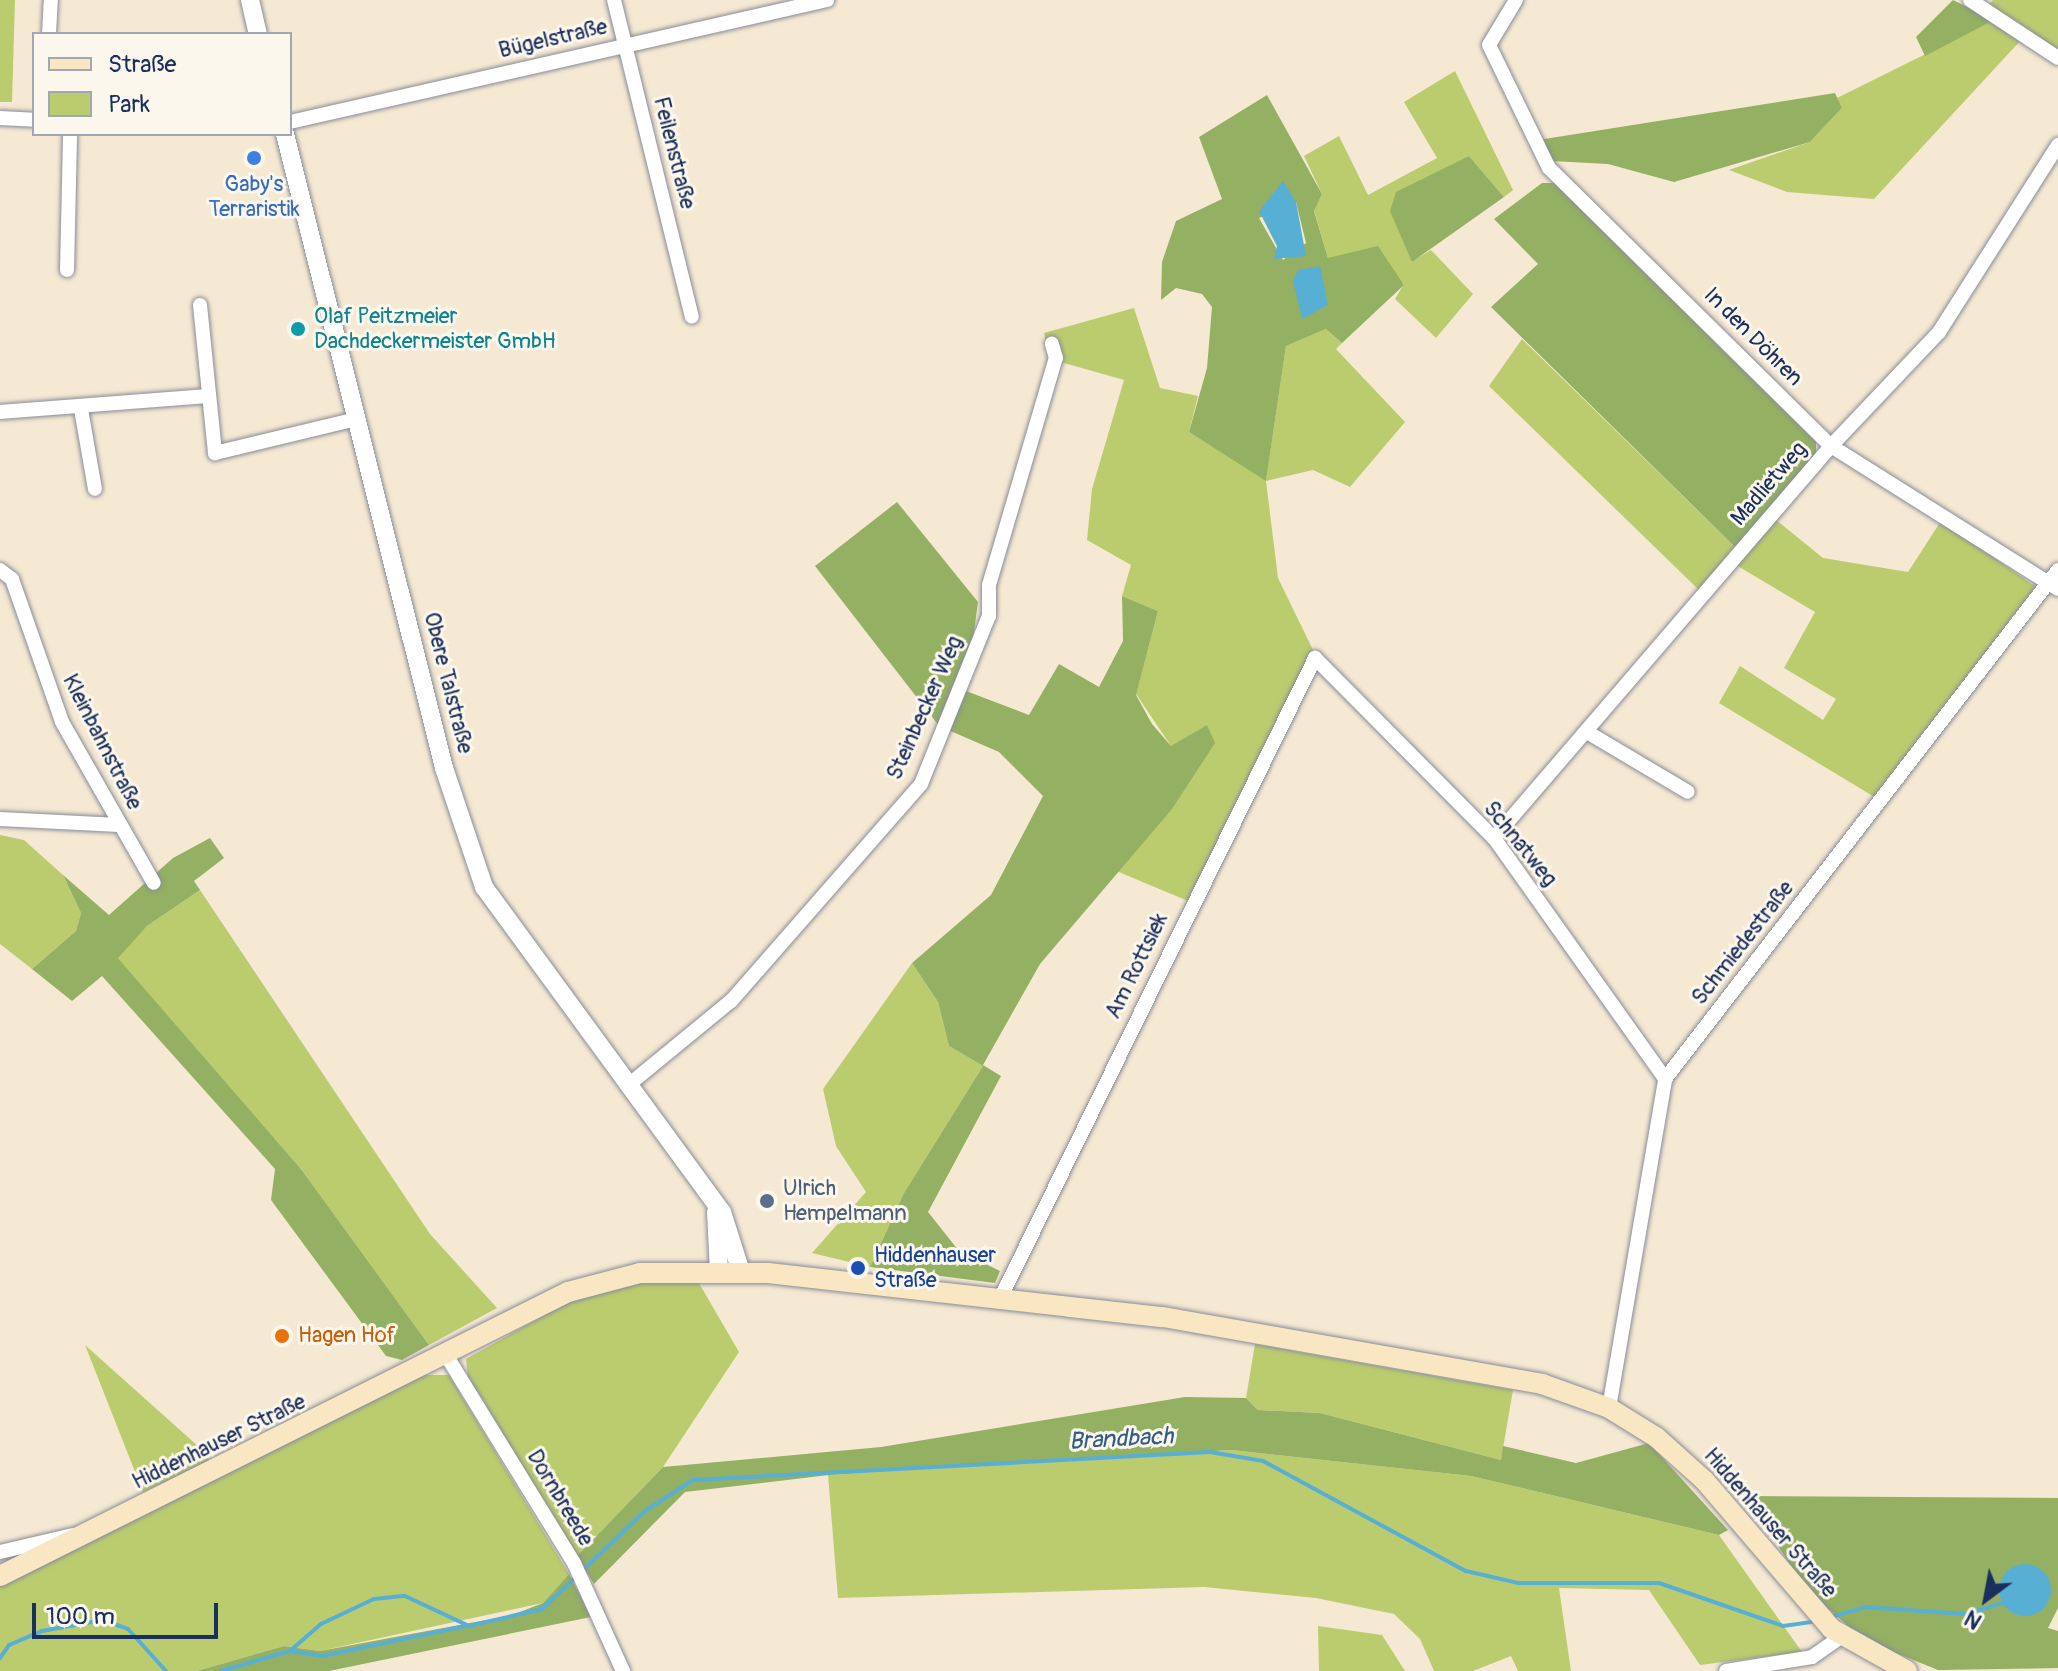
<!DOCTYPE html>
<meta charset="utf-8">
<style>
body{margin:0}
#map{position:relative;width:2058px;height:1671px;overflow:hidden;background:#f6e9d3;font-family:Pangolin,sans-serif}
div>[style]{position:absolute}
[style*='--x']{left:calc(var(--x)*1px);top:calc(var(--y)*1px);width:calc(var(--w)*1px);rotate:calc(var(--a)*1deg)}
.green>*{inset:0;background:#bbcc6f}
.forest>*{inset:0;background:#94b062}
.water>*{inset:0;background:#58afd4}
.round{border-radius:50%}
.stream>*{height:4px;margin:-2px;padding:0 2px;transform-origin:2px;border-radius:2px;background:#58afd4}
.roads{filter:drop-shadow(0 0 2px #888c98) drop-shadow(0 0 2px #888c98)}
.minor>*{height:14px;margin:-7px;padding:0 7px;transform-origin:7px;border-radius:7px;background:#fff}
.tertiary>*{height:18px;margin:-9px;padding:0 9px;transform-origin:9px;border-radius:9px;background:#fff}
.secondary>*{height:20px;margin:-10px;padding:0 10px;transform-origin:10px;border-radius:10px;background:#f9e7c3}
.dots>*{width:22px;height:22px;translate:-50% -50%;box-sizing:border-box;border:4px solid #fbf7ec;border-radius:50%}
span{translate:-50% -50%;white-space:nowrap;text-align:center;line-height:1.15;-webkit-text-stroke:6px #fbf7ec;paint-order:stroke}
.street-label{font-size:22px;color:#1b2f5e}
.shop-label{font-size:22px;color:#366cbe}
.culture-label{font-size:22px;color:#0d838f}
.left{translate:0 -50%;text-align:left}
.service-label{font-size:22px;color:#4e5e75}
.transit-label{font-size:22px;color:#164399}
.food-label{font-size:22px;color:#c56008}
.water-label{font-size:24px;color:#305c87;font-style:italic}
.legend{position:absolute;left:32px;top:32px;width:260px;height:104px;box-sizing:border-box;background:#fbf7ec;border:2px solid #a1a7b3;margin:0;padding:10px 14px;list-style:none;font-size:24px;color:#1b2f5e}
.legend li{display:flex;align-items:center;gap:16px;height:40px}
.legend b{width:40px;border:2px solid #a1a7b3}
.north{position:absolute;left:1946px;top:1559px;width:80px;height:80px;-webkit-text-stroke:6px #fbf7ec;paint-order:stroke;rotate:212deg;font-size:22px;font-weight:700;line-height:32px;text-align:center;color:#1b2f5e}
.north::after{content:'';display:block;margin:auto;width:28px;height:36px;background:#1b2f5e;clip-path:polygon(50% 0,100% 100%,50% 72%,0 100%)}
.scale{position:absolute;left:32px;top:1603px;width:186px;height:36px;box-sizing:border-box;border:4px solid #1b2f5e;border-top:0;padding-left:10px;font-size:24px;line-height:28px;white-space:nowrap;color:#1b2f5e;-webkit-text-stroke:6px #fbf7ec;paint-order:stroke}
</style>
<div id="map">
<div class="green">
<i style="clip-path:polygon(0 0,15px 0,12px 102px,0 102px)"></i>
<i style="clip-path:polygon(1993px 0,2058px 0,2058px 53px,1988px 6px)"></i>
<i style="clip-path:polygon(1994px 20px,2022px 39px,1874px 199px,1787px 192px,1729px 170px,1810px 142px,1842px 108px,1837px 98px)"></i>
<i style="clip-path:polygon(1455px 71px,1513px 190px,1504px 197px,1469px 156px,1411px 262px,1431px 250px,1473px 294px,1436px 338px,1395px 299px,1404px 284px,1328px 258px,1314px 210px,1322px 194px,1304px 156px,1339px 136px,1368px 195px,1437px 158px,1404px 102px)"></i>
<i style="clip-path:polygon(1134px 308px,1160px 388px,1198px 396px,1189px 432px,1266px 480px,1286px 346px,1326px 329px,1342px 343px,1336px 349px,1405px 422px,1350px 487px,1313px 470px,1266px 481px,1278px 578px,1313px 650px,1188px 901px,1114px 870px,1172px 809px,1171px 746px,1136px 694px,1158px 611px,1122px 596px,1131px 565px,1087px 540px,1092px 489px,1124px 380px,1050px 359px,1044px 333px)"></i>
<i style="clip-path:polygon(1522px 339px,1736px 548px,1701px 592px,1489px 386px)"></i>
<i style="clip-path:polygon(1776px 520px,1823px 558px,1908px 572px,1941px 521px,2039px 589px,1876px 798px,1719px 703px,1740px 666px,1823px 720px,1836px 699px,1784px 668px,1815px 612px,1736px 565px)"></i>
<i style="clip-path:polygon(0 835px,24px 840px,63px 875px,81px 913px,76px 931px,32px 969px,0 944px)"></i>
<i style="clip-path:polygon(200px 890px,430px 1234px,497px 1308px,429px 1345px,301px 1169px,117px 957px,147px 926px)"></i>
<i style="clip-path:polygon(912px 963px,938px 1002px,949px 1046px,983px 1066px,904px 1193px,870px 1267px,812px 1253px,866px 1192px,836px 1146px,823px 1089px)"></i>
<i style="clip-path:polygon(696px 1278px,739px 1352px,663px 1467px,577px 1556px,468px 1379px,466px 1359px,579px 1296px,645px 1280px)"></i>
<i style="clip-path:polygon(1255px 1344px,1513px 1390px,1501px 1460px,1320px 1413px,1258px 1410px,1246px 1398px)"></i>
<i style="clip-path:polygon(85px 1345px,199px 1447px,210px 1461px,143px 1492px)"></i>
<i style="clip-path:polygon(425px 1375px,449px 1375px,569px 1574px,543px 1603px,320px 1651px,284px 1646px,197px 1671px,0 1671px,0 1584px)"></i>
<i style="clip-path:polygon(1231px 1450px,1471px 1476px,1719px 1535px,1802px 1652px,1700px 1665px,1649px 1590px,1559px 1588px,1571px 1671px,1518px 1671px,1511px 1656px,1473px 1671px,1434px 1671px,1420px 1639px,1394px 1614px,1316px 1598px,1204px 1587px,838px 1598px,828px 1475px)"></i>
<i style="clip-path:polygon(1318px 1626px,1382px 1635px,1405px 1671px,1319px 1671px)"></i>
</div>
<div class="forest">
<i style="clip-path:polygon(1953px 0,1994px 20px,1925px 56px,1916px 37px)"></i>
<i style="clip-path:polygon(1835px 93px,1842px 108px,1810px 142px,1674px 182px,1608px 164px,1552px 161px,1538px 140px)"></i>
<i style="clip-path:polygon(evenodd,1267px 95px,1322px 194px,1314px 211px,1328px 258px,1378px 246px,1404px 285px,1342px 343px,1326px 329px,1286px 346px,1266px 481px,1189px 432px,1207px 368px,1212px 307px,1202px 294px,1176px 288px,1161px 300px,1162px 262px,1176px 221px,1222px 199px,1199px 137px,1267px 95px,1296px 202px,1306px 243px,1283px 260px,1259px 218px,1296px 202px)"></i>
<i style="clip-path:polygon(1469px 156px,1504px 197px,1412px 262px,1390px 211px,1396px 192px)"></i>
<i style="clip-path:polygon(1542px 183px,1554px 183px,1816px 442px,1816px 454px,1736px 548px,1491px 307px,1538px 264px,1494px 219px)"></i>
<i style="clip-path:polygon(897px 502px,978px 602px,966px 691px,1029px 715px,1059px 664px,1099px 687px,1123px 641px,1122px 596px,1158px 611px,1136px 695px,1152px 724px,1171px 746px,1207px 725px,1215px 743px,1172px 809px,1040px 964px,983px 1065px,1001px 1076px,928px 1212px,959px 1251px,1000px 1271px,995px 1283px,870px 1267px,904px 1193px,983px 1066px,949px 1046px,938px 1002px,912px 963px,991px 895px,1043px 796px,999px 752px,939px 726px,815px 566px)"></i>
<i style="clip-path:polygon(210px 838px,224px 858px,194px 881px,200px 890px,147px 926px,118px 958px,301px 1169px,429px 1345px,402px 1360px,386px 1356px,271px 1200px,275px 1169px,102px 976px,72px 1001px,32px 969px,76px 931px,81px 913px,63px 875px,109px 915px,173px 858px)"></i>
<i style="clip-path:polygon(1185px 1397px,1246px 1398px,1258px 1410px,1320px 1413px,1501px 1460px,1503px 1446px,1576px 1463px,1649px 1443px,1728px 1530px,1719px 1535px,1471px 1476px,1231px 1450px,829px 1475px,685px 1492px,594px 1584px,577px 1556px,663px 1467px,881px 1447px)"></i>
<i style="clip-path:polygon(1745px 1496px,2058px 1498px,2058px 1608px,2048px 1628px,2058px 1631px,2058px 1668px,1938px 1670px,1864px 1640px,1807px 1590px)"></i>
<i style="clip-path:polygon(569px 1574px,591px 1617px,329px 1671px,197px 1671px,284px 1646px,320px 1651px,512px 1615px,543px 1603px)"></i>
</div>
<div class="water">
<i style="clip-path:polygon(1283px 181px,1296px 202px,1306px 256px,1274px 259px,1277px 246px,1259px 211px)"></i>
<i style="clip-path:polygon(1320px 266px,1328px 305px,1302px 319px,1293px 281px,1298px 270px)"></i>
<i class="round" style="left:1999px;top:1564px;width:52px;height:52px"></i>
</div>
<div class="stream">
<i style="--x:583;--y:1570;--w:86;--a:-43.6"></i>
<i style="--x:645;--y:1511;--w:57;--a:-32.9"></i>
<i style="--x:693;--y:1480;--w:518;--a:-3.1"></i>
<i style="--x:1210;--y:1452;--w:54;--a:9.6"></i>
<i style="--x:1263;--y:1461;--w:231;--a:28.5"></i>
<i style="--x:1466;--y:1571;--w:53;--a:13"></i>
<i style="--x:1518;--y:1583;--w:141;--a:0"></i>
<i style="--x:1659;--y:1583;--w:131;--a:19.1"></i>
<i style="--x:1783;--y:1626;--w:35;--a:-8"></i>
<i style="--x:1831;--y:1617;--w:35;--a:-16"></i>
<i style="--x:1865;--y:1607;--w:101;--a:4"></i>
<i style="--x:1966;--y:1614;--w:42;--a:-16.7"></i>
<i style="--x:291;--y:1651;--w:31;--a:9"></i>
<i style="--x:322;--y:1656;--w:147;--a:-11.8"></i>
<i style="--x:0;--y:1658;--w:16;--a:-55"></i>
<i style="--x:9;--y:1645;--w:36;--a:-23"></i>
<i style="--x:42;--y:1631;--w:62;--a:-10.2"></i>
<i style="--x:103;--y:1620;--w:27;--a:20"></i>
<i style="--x:128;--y:1629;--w:57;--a:47.9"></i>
<i style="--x:221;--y:1671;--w:72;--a:-16.2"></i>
<i style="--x:290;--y:1651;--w:41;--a:-41.1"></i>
<i style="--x:321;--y:1624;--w:59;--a:-25.3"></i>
<i style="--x:374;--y:1599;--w:31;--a:-6"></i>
<i style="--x:405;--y:1596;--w:71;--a:25.1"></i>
<i style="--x:469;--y:1626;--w:75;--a:-13.1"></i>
<i style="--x:542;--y:1609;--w:48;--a:-43.3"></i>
</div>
<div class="roads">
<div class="minor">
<i style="--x:614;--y:0;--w:326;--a:76.2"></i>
<i style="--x:1516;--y:0;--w:52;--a:121"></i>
<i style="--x:1489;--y:45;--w:137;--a:64"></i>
<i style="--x:1549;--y:168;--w:396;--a:44.6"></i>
<i style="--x:1831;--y:446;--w:268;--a:32.2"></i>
<i style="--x:1970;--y:0;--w:105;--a:33.4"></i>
<i style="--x:49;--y:34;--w:34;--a:-87"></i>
<i style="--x:0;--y:118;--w:34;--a:3"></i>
<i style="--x:290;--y:122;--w:551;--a:-12.8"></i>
<i style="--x:67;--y:270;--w:136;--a:-88.7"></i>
<i style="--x:200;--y:305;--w:149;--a:84.2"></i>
<i style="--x:215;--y:453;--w:146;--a:-13.5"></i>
<i style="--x:81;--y:409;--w:81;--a:80.1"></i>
<i style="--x:0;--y:412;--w:208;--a:-4.4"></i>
<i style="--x:0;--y:570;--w:15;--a:37"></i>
<i style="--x:12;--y:579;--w:151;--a:70.7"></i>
<i style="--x:62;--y:722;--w:185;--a:60.3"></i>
<i style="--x:1587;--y:732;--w:117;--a:30.7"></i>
<i style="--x:0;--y:819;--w:119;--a:2.9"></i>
<i style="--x:1494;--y:838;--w:517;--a:-49.31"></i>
<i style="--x:1831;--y:446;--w:157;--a:-46.5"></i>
<i style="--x:1939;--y:332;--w:222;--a:-57.5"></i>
<i style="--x:631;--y:1083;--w:129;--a:-39.4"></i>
<i style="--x:731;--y:1001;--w:288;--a:-48.8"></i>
<i style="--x:921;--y:784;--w:181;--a:-68"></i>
<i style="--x:989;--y:616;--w:31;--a:-90"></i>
<i style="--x:989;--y:585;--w:237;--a:-73.6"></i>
<i style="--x:1056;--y:358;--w:15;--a:-106"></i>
<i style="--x:1002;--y:1295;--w:710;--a:-63.83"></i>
<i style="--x:1315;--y:658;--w:254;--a:45.2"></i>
<i style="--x:1494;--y:838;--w:296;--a:54.6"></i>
<i style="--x:446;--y:1355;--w:244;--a:58.4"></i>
<i style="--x:574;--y:1563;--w:119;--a:65.6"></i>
<i style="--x:1609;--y:1408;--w:334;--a:-80.3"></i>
<i style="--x:1665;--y:1079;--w:643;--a:-52.33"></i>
<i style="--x:0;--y:1552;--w:75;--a:-13.1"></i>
<i style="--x:1726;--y:1671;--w:87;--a:-9.2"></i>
<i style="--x:1812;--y:1657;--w:35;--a:-35"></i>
</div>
<div class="tertiary">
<i style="--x:250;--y:0;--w:35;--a:77"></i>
<i style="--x:285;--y:134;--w:654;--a:75.92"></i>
<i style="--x:444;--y:768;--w:126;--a:71.4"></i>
<i style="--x:484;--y:887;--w:403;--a:53.8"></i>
<i style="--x:722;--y:1212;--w:63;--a:72.4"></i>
<i style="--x:716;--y:1212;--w:59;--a:87.1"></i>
</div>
<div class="secondary">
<i style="--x:0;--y:1576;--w:635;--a:-26.57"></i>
<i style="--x:568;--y:1292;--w:74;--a:-14.8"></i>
<i style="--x:640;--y:1273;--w:128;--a:0"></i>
<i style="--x:768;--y:1273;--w:397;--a:6.4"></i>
<i style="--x:1163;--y:1317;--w:385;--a:10"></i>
<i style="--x:1542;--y:1384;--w:71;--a:19.7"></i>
<i style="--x:1609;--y:1408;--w:55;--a:31.7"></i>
<i style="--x:1656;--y:1437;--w:66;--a:41.9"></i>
<i style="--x:1705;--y:1481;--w:195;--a:49.4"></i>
<i style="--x:1832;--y:1629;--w:86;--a:29.2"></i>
</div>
</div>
<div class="dots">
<i style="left:254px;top:158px;background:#3f7fe0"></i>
<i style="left:298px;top:329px;background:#0f9aa8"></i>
<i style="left:767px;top:1201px;background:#5c6f8a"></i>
<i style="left:858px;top:1268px;background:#1a4fb4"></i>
<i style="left:282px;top:1336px;background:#e8710a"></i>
</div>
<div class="street-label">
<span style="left:553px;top:39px;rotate:-13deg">Bügelstraße</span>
<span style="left:674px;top:153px;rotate:76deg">Feilenstraße</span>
<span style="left:1753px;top:337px;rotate:45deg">In den Döhren</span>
<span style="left:1769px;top:484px;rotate:-49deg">Madlietweg</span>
<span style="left:448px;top:683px;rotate:76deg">Obere Talstraße</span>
<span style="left:925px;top:708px;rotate:-66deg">Steinbecker Weg</span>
<span style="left:102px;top:742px;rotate:63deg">Kleinbahnstraße</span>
<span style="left:1520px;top:844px;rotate:51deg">Schnatweg</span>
<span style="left:1743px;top:943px;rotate:-52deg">Schmiedestraße</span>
<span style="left:1137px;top:966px;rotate:-64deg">Am Rottsiek</span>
<span style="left:219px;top:1442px;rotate:-26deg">Hiddenhauser Straße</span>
<span style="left:560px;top:1498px;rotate:59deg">Dornbreede</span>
<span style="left:1770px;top:1523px;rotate:49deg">Hiddenhauser Straße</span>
</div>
<div class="shop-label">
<span style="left:254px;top:197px">Gaby's<br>Terraristik</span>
</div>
<div class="culture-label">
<span class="left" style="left:314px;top:329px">Olaf Peitzmeier<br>Dachdeckermeister GmbH</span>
</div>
<div class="service-label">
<span class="left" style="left:783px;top:1201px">Ulrich<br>Hempelmann</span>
</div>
<div class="transit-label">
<span class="left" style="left:874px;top:1268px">Hiddenhauser<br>Straße</span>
</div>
<div class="food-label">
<span class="left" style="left:298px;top:1336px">Hagen Hof</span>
</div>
<div class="water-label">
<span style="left:1121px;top:1439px;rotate:-3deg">Brandbach</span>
</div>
<ul class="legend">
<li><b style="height:10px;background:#f9e7c3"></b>Straße</li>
<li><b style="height:22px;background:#bbcc6f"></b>Park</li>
</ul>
<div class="north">N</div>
<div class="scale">100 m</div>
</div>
